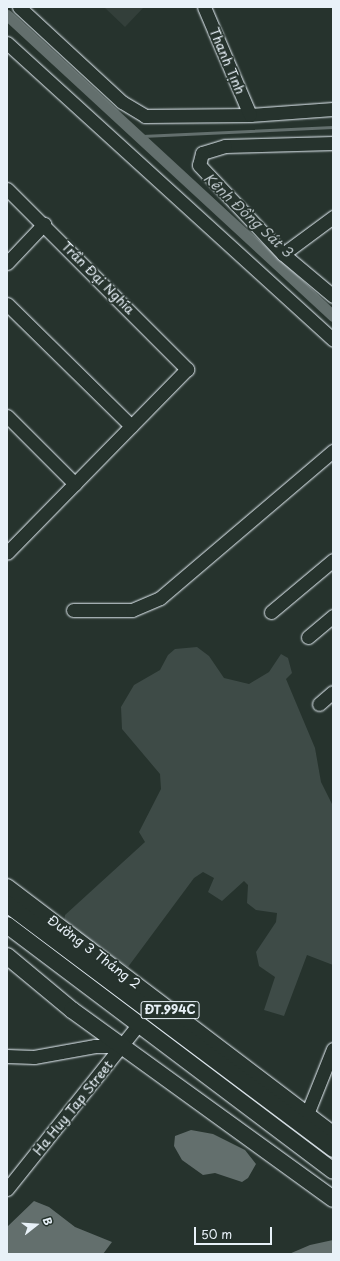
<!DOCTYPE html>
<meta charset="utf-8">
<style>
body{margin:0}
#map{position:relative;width:340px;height:1261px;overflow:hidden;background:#26332d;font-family:"Playpen Sans",sans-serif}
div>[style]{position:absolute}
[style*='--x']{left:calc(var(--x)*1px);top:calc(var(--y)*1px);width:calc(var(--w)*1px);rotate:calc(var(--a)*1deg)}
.built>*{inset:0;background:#333f3a}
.green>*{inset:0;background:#3e4b47}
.water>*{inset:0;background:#636f6d}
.stream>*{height:3px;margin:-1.5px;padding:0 1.5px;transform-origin:1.5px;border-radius:1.5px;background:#636f6d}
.canal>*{height:11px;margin:-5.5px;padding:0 5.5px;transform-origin:5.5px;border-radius:5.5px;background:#636f6d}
.roads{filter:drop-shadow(0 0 1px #e8f1f8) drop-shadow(0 0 1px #e8f1f8)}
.minor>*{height:13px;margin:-6.5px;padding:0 6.5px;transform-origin:6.5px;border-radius:6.5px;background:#26332d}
.major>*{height:16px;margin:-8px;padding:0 8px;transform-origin:8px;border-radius:8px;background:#26332d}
span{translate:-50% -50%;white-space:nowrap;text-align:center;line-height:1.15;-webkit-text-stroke:3.5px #26332d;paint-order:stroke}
.shield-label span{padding:1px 3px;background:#26332d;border:1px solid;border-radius:3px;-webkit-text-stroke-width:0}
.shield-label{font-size:12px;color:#e8f1f8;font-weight:700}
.street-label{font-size:13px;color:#e8f1f8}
.water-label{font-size:14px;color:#b3bdc0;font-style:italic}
.frame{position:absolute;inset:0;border:8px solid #e8f1f8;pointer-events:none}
.north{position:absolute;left:16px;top:1205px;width:40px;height:40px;-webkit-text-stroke:3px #26332d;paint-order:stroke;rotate:73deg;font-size:11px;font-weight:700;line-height:16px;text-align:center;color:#e8f1f8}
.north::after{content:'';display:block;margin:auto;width:14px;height:18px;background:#e8f1f8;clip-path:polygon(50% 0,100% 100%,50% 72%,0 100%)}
.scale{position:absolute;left:194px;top:1227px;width:78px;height:18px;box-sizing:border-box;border:2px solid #e8f1f8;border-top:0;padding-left:5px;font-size:12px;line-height:14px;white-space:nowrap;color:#e8f1f8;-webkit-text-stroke:3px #26332d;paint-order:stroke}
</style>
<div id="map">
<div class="built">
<i style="clip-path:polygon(104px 7px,144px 7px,125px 27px)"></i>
</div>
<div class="green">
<i style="clip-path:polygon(197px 647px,209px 656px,224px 678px,249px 684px,269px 672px,281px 654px,288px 658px,292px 673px,286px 679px,315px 748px,321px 782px,333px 806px,333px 965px,307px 955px,284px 1016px,264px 1010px,275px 977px,259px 966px,256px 952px,276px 922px,277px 913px,256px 910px,247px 903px,248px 885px,244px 881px,222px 901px,208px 892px,214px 878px,203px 872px,194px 878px,128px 967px,64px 922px,65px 915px,145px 842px,139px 832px,161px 789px,160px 774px,122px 729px,121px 707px,134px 685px,160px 670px,168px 655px,175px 649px)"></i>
</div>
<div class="water">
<i style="clip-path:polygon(191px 1130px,213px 1134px,245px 1150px,256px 1164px,248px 1178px,242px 1182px,215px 1173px,203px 1175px,182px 1160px,174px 1146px,175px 1136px)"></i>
<i style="clip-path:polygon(34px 1201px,49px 1207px,75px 1227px,112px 1242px,103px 1254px,7px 1254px,7px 1227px)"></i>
<i style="clip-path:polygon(333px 1240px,333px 1254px,289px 1254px,310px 1245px)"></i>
</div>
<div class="stream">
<i style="--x:142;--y:136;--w:191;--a:-2.7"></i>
</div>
<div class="canal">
<i style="--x:7;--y:15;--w:444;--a:42.7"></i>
</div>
<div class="roads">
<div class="minor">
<i style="--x:19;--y:7;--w:140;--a:42.7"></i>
<i style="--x:122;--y:102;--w:27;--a:31"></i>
<i style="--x:145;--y:116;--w:105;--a:-0.5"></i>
<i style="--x:250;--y:115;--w:83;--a:-4.1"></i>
<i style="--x:204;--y:7;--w:117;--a:66.9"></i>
<i style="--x:7;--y:43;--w:441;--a:42.3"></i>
<i style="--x:333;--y:143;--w:108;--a:178.4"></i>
<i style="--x:225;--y:146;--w:24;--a:163"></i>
<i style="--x:202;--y:153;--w:12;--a:104"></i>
<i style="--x:199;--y:165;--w:122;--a:46.7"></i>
<i style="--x:283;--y:254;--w:65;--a:40"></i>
<i style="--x:7;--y:189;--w:255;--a:45"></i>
<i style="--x:187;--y:369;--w:257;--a:134.4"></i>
<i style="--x:283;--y:254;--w:62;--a:-36.5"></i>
<i style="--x:7;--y:263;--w:54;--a:-46.5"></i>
<i style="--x:7;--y:304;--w:174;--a:44.5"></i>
<i style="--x:7;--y:416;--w:96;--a:45"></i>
<i style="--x:73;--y:610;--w:59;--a:0"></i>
<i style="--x:132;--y:610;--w:30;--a:-23"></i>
<i style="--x:160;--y:598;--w:227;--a:-40.4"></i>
<i style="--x:271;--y:612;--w:81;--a:-40"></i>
<i style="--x:308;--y:637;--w:33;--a:-40"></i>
<i style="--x:319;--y:704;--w:18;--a:-41"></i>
<i style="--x:7;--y:1056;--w:27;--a:2"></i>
<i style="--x:34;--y:1057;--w:62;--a:-10.2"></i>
<i style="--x:95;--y:1046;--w:28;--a:0"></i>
<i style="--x:307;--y:1114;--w:70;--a:-68.2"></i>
<i style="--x:7;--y:1189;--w:208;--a:-51.4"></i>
</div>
<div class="major">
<i style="--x:7;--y:887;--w:409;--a:37.2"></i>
<i style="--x:7;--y:904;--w:408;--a:36.9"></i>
<i style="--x:7;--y:925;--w:408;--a:37"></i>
<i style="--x:7;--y:956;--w:85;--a:39.7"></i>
<i style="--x:72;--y:1010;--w:322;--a:35.9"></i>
</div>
</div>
<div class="shield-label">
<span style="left:170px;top:1010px">ĐT.994C</span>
</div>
<div class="street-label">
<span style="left:227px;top:61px;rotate:67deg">Thanh Tịnh</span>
<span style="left:98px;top:278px;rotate:45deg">Trần Đại Nghĩa</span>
<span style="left:94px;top:952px;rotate:37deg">Đường 3 Tháng 2</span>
<span style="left:73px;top:1108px;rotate:-51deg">Ha Huy Tap Street</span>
</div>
<div class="water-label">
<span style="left:248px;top:215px;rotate:43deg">Kênh Đồng Sát 3</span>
</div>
<div class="frame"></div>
<div class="north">B</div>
<div class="scale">50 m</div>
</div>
